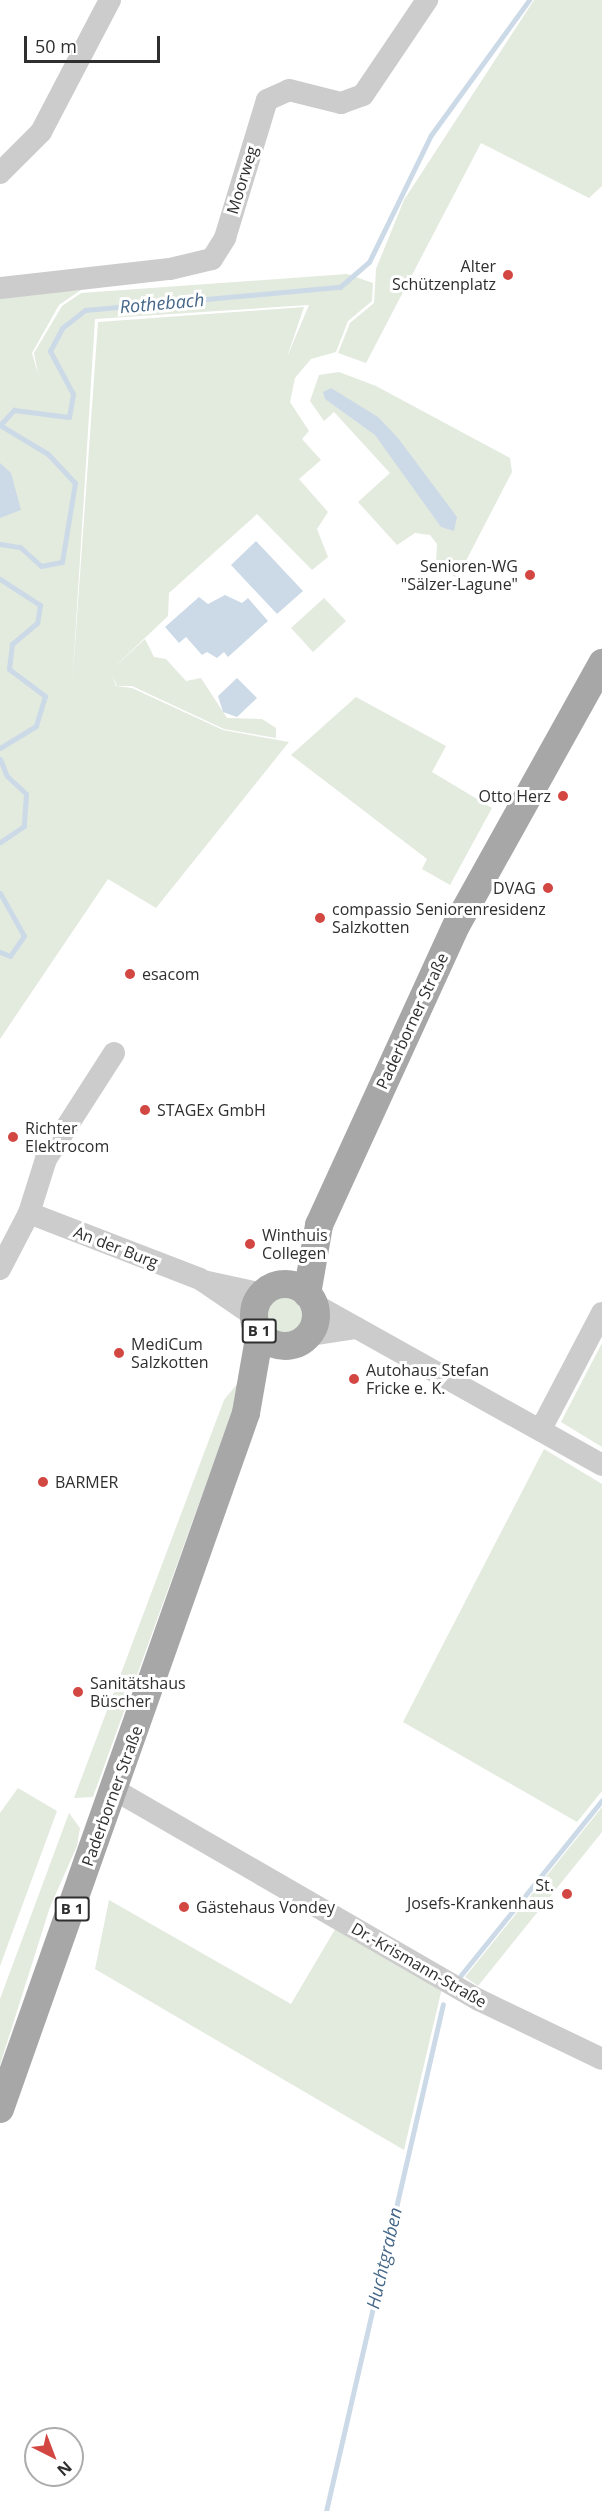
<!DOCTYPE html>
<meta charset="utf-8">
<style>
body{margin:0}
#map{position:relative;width:602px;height:2511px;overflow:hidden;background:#fff;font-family:"Open Sans",sans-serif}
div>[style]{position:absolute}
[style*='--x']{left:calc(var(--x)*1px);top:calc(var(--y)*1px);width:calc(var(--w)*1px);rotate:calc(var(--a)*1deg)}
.green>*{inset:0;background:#e3eade}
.round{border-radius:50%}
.water>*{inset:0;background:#ccdae8}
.stream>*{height:5px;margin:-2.5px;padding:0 2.5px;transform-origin:2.5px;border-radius:2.5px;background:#ccdae8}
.minor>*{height:22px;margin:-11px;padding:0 11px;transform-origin:11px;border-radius:11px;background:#ccc}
.major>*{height:28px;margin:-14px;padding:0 14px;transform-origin:14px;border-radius:14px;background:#a7a7a7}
.major>.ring{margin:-14px;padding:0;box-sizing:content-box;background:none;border:28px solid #a7a7a7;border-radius:50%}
.dots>*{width:16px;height:16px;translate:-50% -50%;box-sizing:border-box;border:3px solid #fff;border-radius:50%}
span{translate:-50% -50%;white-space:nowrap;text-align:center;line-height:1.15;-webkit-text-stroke:6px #fff;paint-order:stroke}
.shield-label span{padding:2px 4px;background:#fff;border:2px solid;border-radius:4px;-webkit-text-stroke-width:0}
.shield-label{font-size:15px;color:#2f2f2f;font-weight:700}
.street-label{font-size:16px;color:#2f2f2f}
.poi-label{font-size:16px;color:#2f2f2f}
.right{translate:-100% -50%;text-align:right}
.left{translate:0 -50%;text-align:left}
.water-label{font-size:18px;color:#456788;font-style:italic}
.north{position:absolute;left:24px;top:2427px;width:60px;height:60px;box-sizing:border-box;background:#fff;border:2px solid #acacac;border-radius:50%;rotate:138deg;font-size:16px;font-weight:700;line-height:24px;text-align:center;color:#2f2f2f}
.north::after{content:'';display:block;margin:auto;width:21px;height:27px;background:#d34743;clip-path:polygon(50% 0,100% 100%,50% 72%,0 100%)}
.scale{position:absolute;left:24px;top:36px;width:136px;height:27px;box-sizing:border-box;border:3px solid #2f2f2f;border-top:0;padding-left:8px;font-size:18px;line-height:21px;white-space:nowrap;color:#2f2f2f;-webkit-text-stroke:4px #fff;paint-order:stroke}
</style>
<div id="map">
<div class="green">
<i style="clip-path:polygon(534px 0,602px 0,602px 186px,589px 198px,481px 143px,366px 363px,338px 353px,350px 323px,374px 303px,376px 269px,404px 200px)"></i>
<i style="clip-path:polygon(evenodd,347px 274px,373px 283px,372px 301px,348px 321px,336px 352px,311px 359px,295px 378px,290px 402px,309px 431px,302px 439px,321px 460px,299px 479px,328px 512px,317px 529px,328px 557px,312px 570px,257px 514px,169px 593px,168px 616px,110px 671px,145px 639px,154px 657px,166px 659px,186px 681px,201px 678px,227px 718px,262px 719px,276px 728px,276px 738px,224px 729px,132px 686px,117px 686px,112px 675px,116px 686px,132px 688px,223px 730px,289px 742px,156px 908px,108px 879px,0 1039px,0 296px,81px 290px,59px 305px,32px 353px,38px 374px,34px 353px,62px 306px,81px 293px,347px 274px,309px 305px,287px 357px,304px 307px,98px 322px,72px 687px,95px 319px,309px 305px)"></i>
<i style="clip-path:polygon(339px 372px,376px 386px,510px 458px,512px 472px,457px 578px,436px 565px,437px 544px,430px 535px,415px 533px,397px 545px,358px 502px,390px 473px,334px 412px,324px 421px,310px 401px,319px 375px)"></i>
<i style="clip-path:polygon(324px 598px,346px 621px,313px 652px,291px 628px)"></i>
<i style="clip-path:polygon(356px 697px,446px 746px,432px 772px,492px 808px,450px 885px,422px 869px,427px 859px,291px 755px)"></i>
<i class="round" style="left:266px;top:1296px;width:38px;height:38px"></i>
<i style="clip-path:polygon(602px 1343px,602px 1447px,561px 1422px)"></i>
<i style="clip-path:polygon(246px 1373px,93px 1797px,74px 1798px,224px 1400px)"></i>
<i style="clip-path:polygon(544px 1449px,602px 1484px,602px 1791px,577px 1822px,403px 1722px)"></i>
<i style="clip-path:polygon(18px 1788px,57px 1811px,0 1966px,0 1813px)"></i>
<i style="clip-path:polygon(602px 1807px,602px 1832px,478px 1986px,465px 1977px)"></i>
<i style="clip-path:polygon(69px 1813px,80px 1828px,77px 1846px,50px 1907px,0 2065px,0 1999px)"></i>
<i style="clip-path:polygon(109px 1900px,291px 2004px,337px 1926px,442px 1988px,404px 2150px,95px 1969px)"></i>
</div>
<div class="water">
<i style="clip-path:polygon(331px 388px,378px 417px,398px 438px,457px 517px,454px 531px,441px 527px,375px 435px,325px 399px,323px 392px)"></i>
<i style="clip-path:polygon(0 463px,11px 473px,21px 510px,0 518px)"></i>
<i style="clip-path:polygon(256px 541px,303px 591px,277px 614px,231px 565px)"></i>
<i style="clip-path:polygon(225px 595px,242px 603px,248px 598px,268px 621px,228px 657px,224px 652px,217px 658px,207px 652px,202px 655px,186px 637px,179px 643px,165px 627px,199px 597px,208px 604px)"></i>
<i style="clip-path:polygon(237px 678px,257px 698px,237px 717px,223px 712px,218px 696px)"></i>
</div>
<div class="stream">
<i style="--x:0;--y:544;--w:20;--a:9"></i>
<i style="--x:20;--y:547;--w:28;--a:42"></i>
<i style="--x:41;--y:566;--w:21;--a:-11"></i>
<i style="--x:62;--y:562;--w:80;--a:-80.7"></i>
<i style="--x:75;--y:483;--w:40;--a:-133"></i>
<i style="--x:48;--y:454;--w:56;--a:-148.9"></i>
<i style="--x:0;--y:425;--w:21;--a:-47"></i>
<i style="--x:14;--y:410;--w:55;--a:7.3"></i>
<i style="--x:69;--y:417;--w:23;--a:-80"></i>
<i style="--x:73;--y:394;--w:49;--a:-118.1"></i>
<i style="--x:50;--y:351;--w:26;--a:-62"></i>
<i style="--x:62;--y:328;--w:29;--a:-38"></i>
<i style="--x:85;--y:310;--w:256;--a:-5.2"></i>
<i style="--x:340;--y:287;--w:38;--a:-41"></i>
<i style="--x:369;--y:262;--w:141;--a:-64"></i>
<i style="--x:431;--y:135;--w:167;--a:-54"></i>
<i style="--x:0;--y:579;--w:48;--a:33"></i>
<i style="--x:40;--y:605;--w:18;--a:99"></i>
<i style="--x:37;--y:623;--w:33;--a:140"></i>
<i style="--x:12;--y:644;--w:25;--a:97"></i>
<i style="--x:9;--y:669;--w:45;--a:36.9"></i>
<i style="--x:45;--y:696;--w:31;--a:107"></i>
<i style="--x:36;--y:726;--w:42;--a:148.6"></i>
<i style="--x:0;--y:759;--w:18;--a:68"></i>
<i style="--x:7;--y:776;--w:26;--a:43"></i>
<i style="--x:26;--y:794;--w:32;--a:94"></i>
<i style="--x:24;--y:826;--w:29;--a:146"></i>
<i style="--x:0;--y:893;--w:49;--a:60.8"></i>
<i style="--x:24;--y:936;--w:24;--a:125"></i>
<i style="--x:10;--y:956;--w:11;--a:-158"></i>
<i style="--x:461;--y:1975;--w:225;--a:-51.1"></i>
<i style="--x:326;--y:2511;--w:520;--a:-77.01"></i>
</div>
<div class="minor">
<i style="--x:0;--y:173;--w:58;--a:-45"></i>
<i style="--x:41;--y:132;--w:149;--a:-62.4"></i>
<i style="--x:0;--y:288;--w:171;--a:-6.4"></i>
<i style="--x:170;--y:269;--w:43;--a:-13.4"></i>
<i style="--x:212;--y:259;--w:25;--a:-58"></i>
<i style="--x:225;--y:238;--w:144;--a:-73.1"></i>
<i style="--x:267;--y:100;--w:24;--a:-24"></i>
<i style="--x:289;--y:90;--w:54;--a:14"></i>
<i style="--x:341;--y:103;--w:23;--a:-20"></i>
<i style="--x:363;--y:95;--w:115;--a:-56"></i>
<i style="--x:29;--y:1213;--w:183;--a:21.1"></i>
<i style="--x:200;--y:1279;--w:65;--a:34.4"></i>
<i style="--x:0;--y:1269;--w:63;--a:-62.6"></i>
<i style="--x:29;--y:1213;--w:57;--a:-72.5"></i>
<i style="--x:46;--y:1159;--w:126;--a:-57.3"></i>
<i style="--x:203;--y:1281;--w:61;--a:12.2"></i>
<i style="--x:314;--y:1304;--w:330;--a:29.2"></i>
<i style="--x:309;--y:1335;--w:48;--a:-8.5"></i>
<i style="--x:541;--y:1429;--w:131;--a:-62.3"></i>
<i style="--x:115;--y:1790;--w:420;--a:30"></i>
<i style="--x:479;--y:2000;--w:136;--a:25.6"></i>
</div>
<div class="major">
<i class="ring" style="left:254px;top:1284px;width:34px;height:34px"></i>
<i style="--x:307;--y:1294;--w:70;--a:-80.1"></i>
<i style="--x:319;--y:1225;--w:331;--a:-65.4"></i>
<i style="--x:457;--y:924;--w:299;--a:-60.9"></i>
<i style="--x:0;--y:2109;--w:738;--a:-70.53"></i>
<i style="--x:246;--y:1413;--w:81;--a:-80.1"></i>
</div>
<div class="dots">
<i style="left:508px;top:275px;background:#d34743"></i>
<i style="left:530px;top:575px;background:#d34743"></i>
<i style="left:563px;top:796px;background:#d34743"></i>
<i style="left:548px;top:888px;background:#d34743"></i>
<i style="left:320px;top:918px;background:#d34743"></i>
<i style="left:130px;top:974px;background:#d34743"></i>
<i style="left:145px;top:1110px;background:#d34743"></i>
<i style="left:13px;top:1137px;background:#d34743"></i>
<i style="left:250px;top:1244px;background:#d34743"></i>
<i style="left:119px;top:1353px;background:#d34743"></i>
<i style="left:354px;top:1379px;background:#d34743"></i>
<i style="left:43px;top:1482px;background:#d34743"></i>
<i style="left:78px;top:1692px;background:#d34743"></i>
<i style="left:567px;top:1894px;background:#d34743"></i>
<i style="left:184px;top:1907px;background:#d34743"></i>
</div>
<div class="shield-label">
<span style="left:259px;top:1331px">B 1</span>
<span style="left:72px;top:1909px">B 1</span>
</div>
<div class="street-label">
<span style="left:242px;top:180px;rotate:-73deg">Moorweg</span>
<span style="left:412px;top:1021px;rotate:-65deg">Paderborner Straße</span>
<span style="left:116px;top:1247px;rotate:21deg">An der Burg</span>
<span style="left:112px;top:1796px;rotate:-70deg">Paderborner Straße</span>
<span style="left:419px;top:1965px;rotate:30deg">Dr.-Krismann-Straße</span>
</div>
<div class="poi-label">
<span class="right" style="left:496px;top:275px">Alter<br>Schützenplatz</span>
<span class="right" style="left:518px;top:575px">Senioren-WG<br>"Sälzer-Lagune"</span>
<span class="right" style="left:551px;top:796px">Otto Herz</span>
<span class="right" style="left:536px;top:888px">DVAG</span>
<span class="left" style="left:332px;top:918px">compassio Seniorenresidenz<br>Salzkotten</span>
<span class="left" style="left:142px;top:974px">esacom</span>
<span class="left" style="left:157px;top:1110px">STAGEx GmbH</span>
<span class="left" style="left:25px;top:1137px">Richter<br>Elektrocom</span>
<span class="left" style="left:262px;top:1244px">Winthuis<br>Collegen</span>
<span class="left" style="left:131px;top:1353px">MediCum<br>Salzkotten</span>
<span class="left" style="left:366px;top:1379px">Autohaus Stefan<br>Fricke e. K.</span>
<span class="left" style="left:55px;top:1482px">BARMER</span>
<span class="left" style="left:90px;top:1692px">Sanitätshaus<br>Büscher</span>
<span class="right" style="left:554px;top:1894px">St.<br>Josefs-Krankenhaus</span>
<span class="left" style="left:196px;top:1907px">Gästehaus Vondey</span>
</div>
<div class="water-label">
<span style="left:162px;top:303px;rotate:-5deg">Rothebach</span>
<span style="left:384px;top:2258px;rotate:-77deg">Huchtgraben</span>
</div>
<div class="north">N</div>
<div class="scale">50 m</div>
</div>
